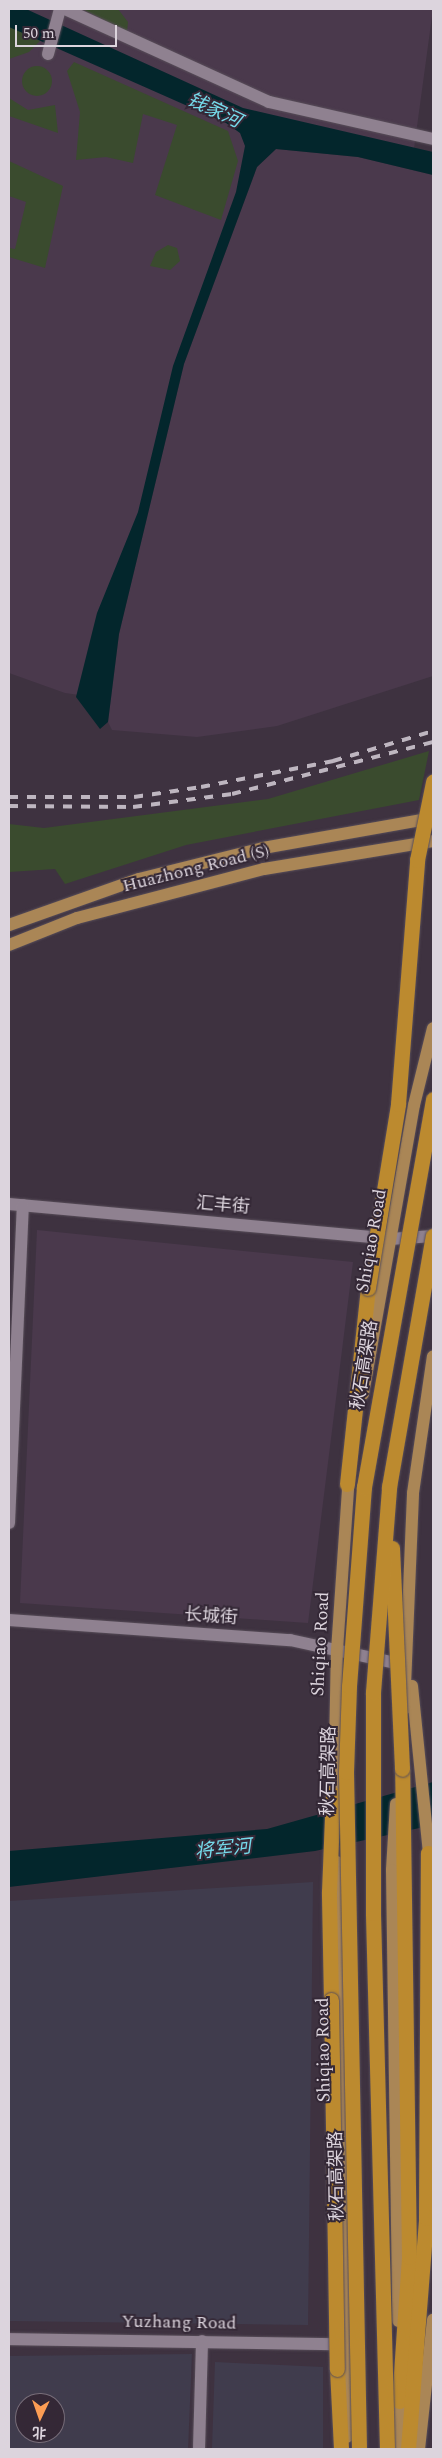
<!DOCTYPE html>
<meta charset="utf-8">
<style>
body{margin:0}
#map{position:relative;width:442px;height:2458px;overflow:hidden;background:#3e3240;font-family:Spectral,"Noto Sans SC",serif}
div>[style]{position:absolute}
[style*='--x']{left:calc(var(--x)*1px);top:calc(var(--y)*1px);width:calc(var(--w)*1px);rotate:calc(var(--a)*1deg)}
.built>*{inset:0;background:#4a394c}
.industrial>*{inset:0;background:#403c4d}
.green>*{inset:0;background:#3a4b2e}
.round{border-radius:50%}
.water>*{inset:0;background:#03262c}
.roads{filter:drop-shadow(0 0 1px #584e59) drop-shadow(0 0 1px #584e59)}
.minor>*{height:12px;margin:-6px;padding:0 6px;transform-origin:6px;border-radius:6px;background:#8f8190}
.major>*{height:12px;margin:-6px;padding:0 6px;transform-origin:6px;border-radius:6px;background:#aa8656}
.highway>*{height:15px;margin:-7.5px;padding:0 7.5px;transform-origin:7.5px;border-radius:7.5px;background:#bc8a2f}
.rail>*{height:4px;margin-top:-2px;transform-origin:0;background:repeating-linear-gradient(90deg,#beb6c0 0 9px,transparent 0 18px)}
.bridges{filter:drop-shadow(0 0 1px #584e59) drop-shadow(0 0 1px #584e59)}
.highway-bridge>*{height:15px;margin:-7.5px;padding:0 7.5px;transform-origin:7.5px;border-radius:7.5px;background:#bc8a2f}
span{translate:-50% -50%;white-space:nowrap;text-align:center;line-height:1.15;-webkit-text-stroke:4px #342836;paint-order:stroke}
.street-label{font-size:18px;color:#dcd4dd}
.water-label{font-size:19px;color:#75daea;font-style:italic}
.frame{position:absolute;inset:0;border:10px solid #dcd4dd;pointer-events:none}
.north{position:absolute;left:15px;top:2393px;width:50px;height:50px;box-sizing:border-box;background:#342836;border:1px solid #776d79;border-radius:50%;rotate:183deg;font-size:14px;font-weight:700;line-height:20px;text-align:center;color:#dcd4dd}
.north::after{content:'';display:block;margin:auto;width:18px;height:22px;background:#fc9d54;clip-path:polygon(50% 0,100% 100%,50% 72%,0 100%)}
.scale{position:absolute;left:15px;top:25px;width:102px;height:22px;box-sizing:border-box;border:2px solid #dcd4dd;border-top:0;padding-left:6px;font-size:15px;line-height:18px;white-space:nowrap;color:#dcd4dd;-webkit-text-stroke:4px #342836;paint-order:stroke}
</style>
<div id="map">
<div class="built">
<i style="clip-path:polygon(9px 9px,433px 9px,413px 156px,265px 129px,177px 367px,94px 697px,65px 693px,9px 673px)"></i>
<i style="clip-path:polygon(276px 149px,358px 157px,433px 175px,433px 676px,277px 726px,197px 737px,112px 730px,108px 722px,119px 634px,184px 364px,257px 167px)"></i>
<i style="clip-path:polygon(37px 1230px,353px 1262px,308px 1623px,20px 1603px)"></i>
</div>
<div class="industrial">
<i style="clip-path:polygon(313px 1882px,308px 2325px,9px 2321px,9px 1901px)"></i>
<i style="clip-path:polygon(evenodd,192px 2354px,188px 2449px,9px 2449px,9px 2356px,192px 2354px,25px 2403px,55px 2403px,55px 2433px,25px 2433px,25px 2403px)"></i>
<i style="clip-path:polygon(215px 2362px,323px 2367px,323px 2449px,212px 2449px)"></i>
</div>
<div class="green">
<i style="clip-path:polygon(82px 9px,118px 9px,128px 22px,127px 32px)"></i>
<i style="clip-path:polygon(9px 26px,40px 41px,29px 52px,9px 59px)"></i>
<i style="clip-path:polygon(74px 62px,228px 131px,238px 161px,221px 220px,155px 195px,177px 125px,143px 114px,133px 163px,106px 157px,76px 160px,80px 112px,67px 71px)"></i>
<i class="round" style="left:22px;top:66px;width:30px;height:30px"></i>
<i style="clip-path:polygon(9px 98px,28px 110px,55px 105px,58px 133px,9px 116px)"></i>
<i style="clip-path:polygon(9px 161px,63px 186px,45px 268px,9px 257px,9px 248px,15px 249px,26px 202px,9px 196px)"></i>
<i style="clip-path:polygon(168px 245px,177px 248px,180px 261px,170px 270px,150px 266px,156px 252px)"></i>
<i style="clip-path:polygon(429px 751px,419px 800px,186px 845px,65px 884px,55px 869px,9px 872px,9px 824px,44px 828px,268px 799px)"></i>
</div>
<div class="water">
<i style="clip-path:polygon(9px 9px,26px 9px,243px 108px,433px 152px,433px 175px,358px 157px,276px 149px,257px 167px,184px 364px,119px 634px,108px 722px,100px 729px,76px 697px,97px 613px,138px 512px,173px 366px,236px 192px,245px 146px,240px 133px,226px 123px,9px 27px)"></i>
<i style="clip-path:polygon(433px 1782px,433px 1825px,315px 1851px,9px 1887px,9px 1851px,267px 1829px)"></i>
</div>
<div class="roads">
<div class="minor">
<i style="--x:65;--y:9;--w:224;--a:24.5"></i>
<i style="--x:269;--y:102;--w:168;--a:12.7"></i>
<i style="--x:48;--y:54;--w:47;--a:-75.1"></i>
<i style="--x:9;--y:1204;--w:383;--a:5.2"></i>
<i style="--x:390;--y:1239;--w:43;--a:-4"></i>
<i style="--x:9;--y:1523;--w:318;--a:-87.5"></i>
<i style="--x:9;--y:1620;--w:282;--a:4.1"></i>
<i style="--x:290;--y:1640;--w:118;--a:12.3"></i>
<i style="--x:9;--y:2339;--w:337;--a:0.9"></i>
<i style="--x:199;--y:2449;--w:108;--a:-88.4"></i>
</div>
<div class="major">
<i style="--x:9;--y:925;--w:138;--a:-19.5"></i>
<i style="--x:139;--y:879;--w:128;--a:-14"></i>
<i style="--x:263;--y:848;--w:173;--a:-10"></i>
<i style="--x:9;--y:945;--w:73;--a:-21.7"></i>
<i style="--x:77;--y:918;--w:193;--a:-14.7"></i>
<i style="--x:264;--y:869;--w:171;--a:-9.4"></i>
<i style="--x:363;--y:1394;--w:293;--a:-80"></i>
<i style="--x:414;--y:1105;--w:79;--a:-76.1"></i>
<i style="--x:412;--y:1686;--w:177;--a:84.2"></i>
<i style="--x:404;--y:1709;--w:216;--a:-87.6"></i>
<i style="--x:413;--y:1493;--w:138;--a:-81.7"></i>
<i style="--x:334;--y:1802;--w:151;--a:-88.9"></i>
<i style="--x:337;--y:1651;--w:176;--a:-86.1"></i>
<i style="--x:396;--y:1804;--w:66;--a:93.5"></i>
<i style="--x:392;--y:1870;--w:451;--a:89.2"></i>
<i style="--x:337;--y:1862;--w:575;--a:89"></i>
<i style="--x:399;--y:2393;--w:56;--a:90"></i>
<i style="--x:419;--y:2449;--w:130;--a:-83.8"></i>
</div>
<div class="highway">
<i style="--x:347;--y:1484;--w:197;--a:-83.9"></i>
<i style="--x:331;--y:2000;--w:108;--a:-91.1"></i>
<i style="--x:329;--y:1892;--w:98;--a:-87.7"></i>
<i style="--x:337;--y:2369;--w:80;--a:87.1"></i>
<i style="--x:399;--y:2401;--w:144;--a:-86"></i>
<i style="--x:409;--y:2257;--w:488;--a:-90.8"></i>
<i style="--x:408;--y:2449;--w:232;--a:-85.5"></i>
<i style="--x:426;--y:2218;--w:365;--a:-89.7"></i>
</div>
</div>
<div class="rail">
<i style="--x:9;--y:797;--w:125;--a:0"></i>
<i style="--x:134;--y:797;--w:68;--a:-8.5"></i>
<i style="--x:201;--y:787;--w:135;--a:-11.1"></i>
<i style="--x:333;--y:761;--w:104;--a:-16.7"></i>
<i style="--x:9;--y:806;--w:124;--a:0.5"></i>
<i style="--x:133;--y:807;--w:100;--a:-7.5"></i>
<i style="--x:232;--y:794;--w:208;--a:-14.5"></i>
</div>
<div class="bridges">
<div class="highway-bridge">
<i style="--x:368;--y:1288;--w:186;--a:-80.7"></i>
<i style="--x:398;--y:1104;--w:245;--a:-85.5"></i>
<i style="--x:417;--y:860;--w:80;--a:-78.4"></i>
<i style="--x:392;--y:1548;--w:221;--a:87.4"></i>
<i style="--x:331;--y:2000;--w:369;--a:89.1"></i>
<i style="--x:359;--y:2449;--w:677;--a:-91.1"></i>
<i style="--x:346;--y:1772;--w:86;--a:-88"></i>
<i style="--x:349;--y:1686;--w:200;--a:-85.7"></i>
<i style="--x:364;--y:1487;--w:394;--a:-79.9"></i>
<i style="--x:387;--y:2449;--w:536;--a:-91.5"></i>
<i style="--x:373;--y:1913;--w:221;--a:-90"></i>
<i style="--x:373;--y:1692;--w:206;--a:-85.5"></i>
<i style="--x:389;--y:1487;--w:255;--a:-80.1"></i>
</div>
</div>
<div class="street-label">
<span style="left:196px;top:869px;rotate:-14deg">Huazhong Road (S)</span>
<span style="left:223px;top:1206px;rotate:5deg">汇丰街</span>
<span style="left:372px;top:1241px;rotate:-80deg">Shiqiao Road</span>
<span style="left:365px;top:1365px;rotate:-81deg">秋石高架路</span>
<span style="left:211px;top:1617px;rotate:4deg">长城街</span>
<span style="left:321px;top:1644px;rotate:-87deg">Shiqiao Road</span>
<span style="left:329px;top:1771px;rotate:-89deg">秋石高架路</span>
<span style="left:324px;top:2050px;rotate:-91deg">Shiqiao Road</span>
<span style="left:337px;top:2176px;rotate:-91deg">秋石高架路</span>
<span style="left:179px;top:2323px;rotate:1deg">Yuzhang Road</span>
</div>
<div class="water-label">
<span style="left:214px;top:111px;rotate:25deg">钱家河</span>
<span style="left:223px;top:1850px;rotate:-6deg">将军河</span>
</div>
<div class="frame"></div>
<div class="north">北</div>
<div class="scale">50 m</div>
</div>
